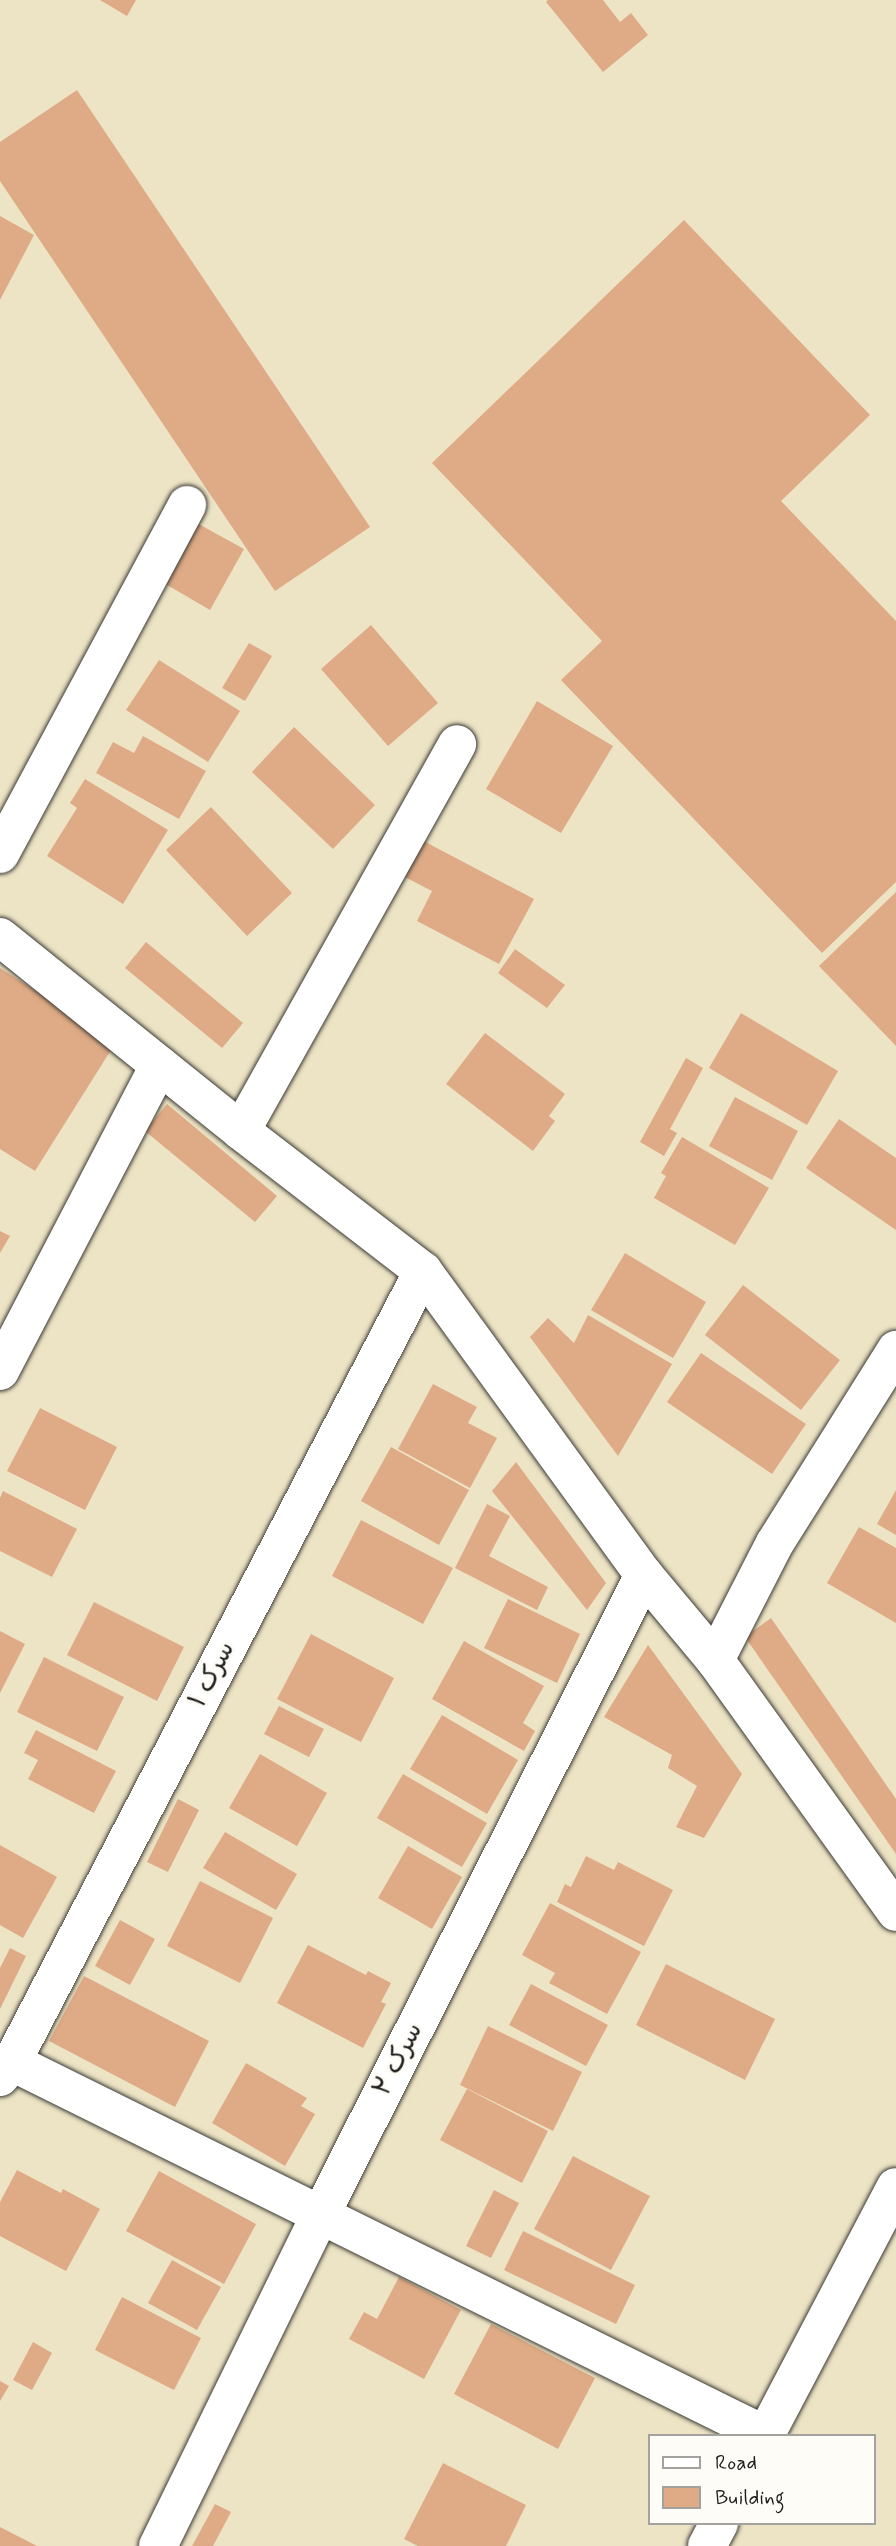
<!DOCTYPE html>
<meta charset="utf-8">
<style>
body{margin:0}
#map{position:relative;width:896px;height:2546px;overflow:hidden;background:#ede4c5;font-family:Mynerve,"Playpen Sans Arabic",sans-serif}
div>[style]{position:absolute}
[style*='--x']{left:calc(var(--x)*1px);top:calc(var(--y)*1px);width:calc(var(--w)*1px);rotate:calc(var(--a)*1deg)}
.building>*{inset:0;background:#dfab86}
.roads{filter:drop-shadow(0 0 2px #3b3a35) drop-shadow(0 0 2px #3b3a35)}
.minor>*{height:38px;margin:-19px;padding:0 19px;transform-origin:19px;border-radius:19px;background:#fff}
span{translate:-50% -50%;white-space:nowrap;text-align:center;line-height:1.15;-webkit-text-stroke:7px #fdfcf7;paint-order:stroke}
.street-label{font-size:26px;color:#1c1c1c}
.legend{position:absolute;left:648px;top:2434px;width:228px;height:91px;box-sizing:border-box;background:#fdfcf7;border:2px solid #a3a29f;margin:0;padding:9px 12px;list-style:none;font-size:21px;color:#1c1c1c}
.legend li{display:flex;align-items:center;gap:14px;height:35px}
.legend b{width:35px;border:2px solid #a3a29f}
</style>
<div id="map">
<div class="building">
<i style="clip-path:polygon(100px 0,136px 0,127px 16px)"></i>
<i style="clip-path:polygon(548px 0,603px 0,620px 22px,631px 13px,648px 35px,603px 72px,546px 2px)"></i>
<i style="clip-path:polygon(77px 90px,370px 527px,275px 591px,0 181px,0 142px)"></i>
<i style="clip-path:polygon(0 216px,34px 235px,0 300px)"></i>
<i style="clip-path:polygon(684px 220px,870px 415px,781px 501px,896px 621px,896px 882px,822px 953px,561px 680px,602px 641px,432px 463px)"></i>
<i style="clip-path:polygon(195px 522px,244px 549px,210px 610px,162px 582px)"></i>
<i style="clip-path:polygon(371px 625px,438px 703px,388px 746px,321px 669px)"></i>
<i style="clip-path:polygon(249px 643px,272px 656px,245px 701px,222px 688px)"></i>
<i style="clip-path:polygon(159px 660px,240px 711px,208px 762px,126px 710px)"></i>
<i style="clip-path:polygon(537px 701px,613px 746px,561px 833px,486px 789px)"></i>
<i style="clip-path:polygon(294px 727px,375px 805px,333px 849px,252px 772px)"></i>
<i style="clip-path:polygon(143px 736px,206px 771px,179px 819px,96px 773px,113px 742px,134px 753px)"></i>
<i style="clip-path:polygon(85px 779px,168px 830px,123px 904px,47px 856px,77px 808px,70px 803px)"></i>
<i style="clip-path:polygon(211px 807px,292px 893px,247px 936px,166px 850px)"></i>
<i style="clip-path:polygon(414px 836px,534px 899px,499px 964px,417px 921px,432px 891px,395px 872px)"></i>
<i style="clip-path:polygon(896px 892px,896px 1046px,819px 966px)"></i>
<i style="clip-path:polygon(146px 942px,243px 1023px,222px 1048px,125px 968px)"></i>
<i style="clip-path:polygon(515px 949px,565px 985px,547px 1008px,498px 973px)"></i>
<i style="clip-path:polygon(0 968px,116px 1042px,35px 1171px,0 1149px)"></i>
<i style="clip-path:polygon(741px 1013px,838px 1071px,807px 1125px,709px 1068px)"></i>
<i style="clip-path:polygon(485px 1033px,565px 1094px,549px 1116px,555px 1121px,533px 1151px,446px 1084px)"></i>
<i style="clip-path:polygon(686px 1058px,703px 1068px,670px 1129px,677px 1133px,664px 1156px,640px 1142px)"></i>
<i style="clip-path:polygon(735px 1097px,798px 1131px,772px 1180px,709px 1146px)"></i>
<i style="clip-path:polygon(167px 1104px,277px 1196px,255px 1222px,145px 1131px)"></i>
<i style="clip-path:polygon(839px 1119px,896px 1158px,896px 1230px,806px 1168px)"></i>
<i style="clip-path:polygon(682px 1137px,769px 1188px,735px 1245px,654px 1198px,666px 1176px,661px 1173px)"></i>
<i style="clip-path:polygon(0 1231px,10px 1236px,0 1253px)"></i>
<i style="clip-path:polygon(625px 1253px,706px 1302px,673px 1358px,591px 1310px)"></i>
<i style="clip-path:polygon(743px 1285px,840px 1360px,801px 1410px,705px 1335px)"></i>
<i style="clip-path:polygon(588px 1315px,672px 1364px,618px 1456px,530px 1337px,548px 1318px,574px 1343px)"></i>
<i style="clip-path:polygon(701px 1353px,806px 1424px,772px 1474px,667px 1402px)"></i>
<i style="clip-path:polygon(433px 1384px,477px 1407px,468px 1423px,497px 1438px,470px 1488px,398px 1449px)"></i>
<i style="clip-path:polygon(40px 1408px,117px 1447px,85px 1510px,7px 1471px)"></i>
<i style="clip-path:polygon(391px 1447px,469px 1490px,439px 1545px,361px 1501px)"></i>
<i style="clip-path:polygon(516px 1462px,606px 1583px,587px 1610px,492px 1491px)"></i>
<i style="clip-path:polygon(896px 1490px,896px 1535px,877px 1524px)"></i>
<i style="clip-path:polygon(3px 1491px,77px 1529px,52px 1577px,0 1551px,0 1498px)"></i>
<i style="clip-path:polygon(487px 1504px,510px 1516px,489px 1556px,548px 1587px,537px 1610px,455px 1568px)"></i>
<i style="clip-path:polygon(361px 1520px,453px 1568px,423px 1624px,332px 1576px)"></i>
<i style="clip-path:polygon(859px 1527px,896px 1548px,896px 1623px,827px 1583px)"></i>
<i style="clip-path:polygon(508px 1599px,580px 1634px,557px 1683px,484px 1648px)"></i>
<i style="clip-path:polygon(94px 1602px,184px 1647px,157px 1701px,67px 1655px)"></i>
<i style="clip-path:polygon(771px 1618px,896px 1799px,896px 1854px,745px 1637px)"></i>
<i style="clip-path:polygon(0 1631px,25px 1644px,0 1693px)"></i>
<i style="clip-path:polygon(311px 1634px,394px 1678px,361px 1742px,277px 1699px)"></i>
<i style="clip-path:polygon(464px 1641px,544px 1686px,523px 1723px,535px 1731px,524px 1751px,432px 1699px)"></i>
<i style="clip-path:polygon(648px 1645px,742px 1774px,704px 1838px,676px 1827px,697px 1786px,668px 1768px,672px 1755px,604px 1717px)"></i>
<i style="clip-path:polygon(44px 1657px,124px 1697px,97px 1751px,17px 1712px)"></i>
<i style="clip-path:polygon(279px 1706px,324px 1729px,309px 1757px,264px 1734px)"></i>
<i style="clip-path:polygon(442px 1715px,518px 1760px,487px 1814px,410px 1769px)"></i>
<i style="clip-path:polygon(36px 1730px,116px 1771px,94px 1813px,28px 1779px,38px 1760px,24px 1753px)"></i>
<i style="clip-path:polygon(260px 1754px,327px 1793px,297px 1846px,229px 1808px)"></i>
<i style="clip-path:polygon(403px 1774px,487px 1823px,462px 1867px,377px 1818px)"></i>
<i style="clip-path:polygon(178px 1799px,199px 1810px,168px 1872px,147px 1862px)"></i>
<i style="clip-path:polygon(225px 1832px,297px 1874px,276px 1910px,203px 1868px)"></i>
<i style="clip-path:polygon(0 1845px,57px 1877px,23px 1938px,0 1925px)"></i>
<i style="clip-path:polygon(408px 1846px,462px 1877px,432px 1929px,378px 1898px)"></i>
<i style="clip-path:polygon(586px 1856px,614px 1870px,618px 1862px,673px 1890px,644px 1946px,557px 1902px,565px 1884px,571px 1887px)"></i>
<i style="clip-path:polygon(200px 1881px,273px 1918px,240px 1983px,167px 1946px)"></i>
<i style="clip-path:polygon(550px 1903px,641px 1952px,607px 2014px,549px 1983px,555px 1973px,522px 1955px)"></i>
<i style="clip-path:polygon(120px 1920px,155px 1939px,130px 1985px,95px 1966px)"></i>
<i style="clip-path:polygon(308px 1945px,366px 1975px,368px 1971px,391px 1983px,381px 2002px,386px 2004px,363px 2048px,277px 2003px)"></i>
<i style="clip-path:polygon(10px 1948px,26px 1956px,0 2009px,0 1968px)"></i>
<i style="clip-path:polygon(666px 1964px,775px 2019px,745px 2080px,636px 2025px)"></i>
<i style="clip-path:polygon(84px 1976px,209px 2041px,175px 2107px,49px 2041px)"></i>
<i style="clip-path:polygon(531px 1984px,608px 2025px,586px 2066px,509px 2025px)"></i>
<i style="clip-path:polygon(488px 2026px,582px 2072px,553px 2131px,460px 2085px)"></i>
<i style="clip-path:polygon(246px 2063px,307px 2098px,301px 2106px,315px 2114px,285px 2166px,212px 2123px)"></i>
<i style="clip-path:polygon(467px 2089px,548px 2131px,522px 2183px,440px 2140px)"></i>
<i style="clip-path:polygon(573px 2156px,650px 2196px,611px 2270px,534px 2229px)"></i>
<i style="clip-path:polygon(17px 2170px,61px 2193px,63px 2189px,100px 2209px,66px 2271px,0 2236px,0 2202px)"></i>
<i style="clip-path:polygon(159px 2171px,256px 2224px,224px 2284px,126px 2231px)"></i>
<i style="clip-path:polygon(494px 2190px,519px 2203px,491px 2258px,466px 2246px)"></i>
<i style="clip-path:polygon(523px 2231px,635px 2285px,616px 2324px,504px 2270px)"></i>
<i style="clip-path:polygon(172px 2260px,221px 2287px,197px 2330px,148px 2303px)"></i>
<i style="clip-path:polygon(399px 2277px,461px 2310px,424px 2379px,349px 2339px,364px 2312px,377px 2319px)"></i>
<i style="clip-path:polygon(122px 2297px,201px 2338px,174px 2390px,95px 2350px)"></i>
<i style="clip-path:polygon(491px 2324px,595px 2378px,558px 2449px,454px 2394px)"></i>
<i style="clip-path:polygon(33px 2342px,52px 2353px,32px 2390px,13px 2380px)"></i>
<i style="clip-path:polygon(0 2381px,9px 2386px,0 2401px)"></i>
<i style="clip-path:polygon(443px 2463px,526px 2505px,506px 2546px,418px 2546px,404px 2539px)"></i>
<i style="clip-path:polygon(215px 2504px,231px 2512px,213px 2546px,192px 2546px)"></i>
<i style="clip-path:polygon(0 2527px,37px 2546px,0 2546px)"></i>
</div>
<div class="roads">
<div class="minor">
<i style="--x:0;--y:854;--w:396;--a:-61.8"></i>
<i style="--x:0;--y:937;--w:309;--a:38.8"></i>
<i style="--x:241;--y:1131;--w:230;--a:37.6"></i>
<i style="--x:423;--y:1271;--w:376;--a:54"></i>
<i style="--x:644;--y:1575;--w:111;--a:50.1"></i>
<i style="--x:715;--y:1660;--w:310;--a:54.3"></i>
<i style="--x:241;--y:1131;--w:443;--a:-60.8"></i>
<i style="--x:0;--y:1371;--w:345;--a:-62.5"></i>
<i style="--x:715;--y:1660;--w:131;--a:-62.9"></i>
<i style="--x:775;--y:1543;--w:228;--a:-57.9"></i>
<i style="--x:12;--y:2062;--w:840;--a:26.35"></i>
<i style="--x:0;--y:2077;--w:19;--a:-51"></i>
<i style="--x:12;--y:2062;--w:891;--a:-62.54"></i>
<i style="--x:765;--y:2436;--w:281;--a:-62.3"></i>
<i style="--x:158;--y:2546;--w:370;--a:-63.9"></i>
<i style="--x:321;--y:2214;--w:716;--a:-63.18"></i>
<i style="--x:707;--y:2546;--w:26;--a:-62"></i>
</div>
</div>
<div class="street-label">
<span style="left:213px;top:1675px;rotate:-63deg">سرک ۱</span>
<span style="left:399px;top:2060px;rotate:-63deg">سرک ۲</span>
</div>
<ul class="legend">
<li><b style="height:9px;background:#fff"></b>Road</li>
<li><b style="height:19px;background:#dfab86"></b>Building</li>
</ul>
</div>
